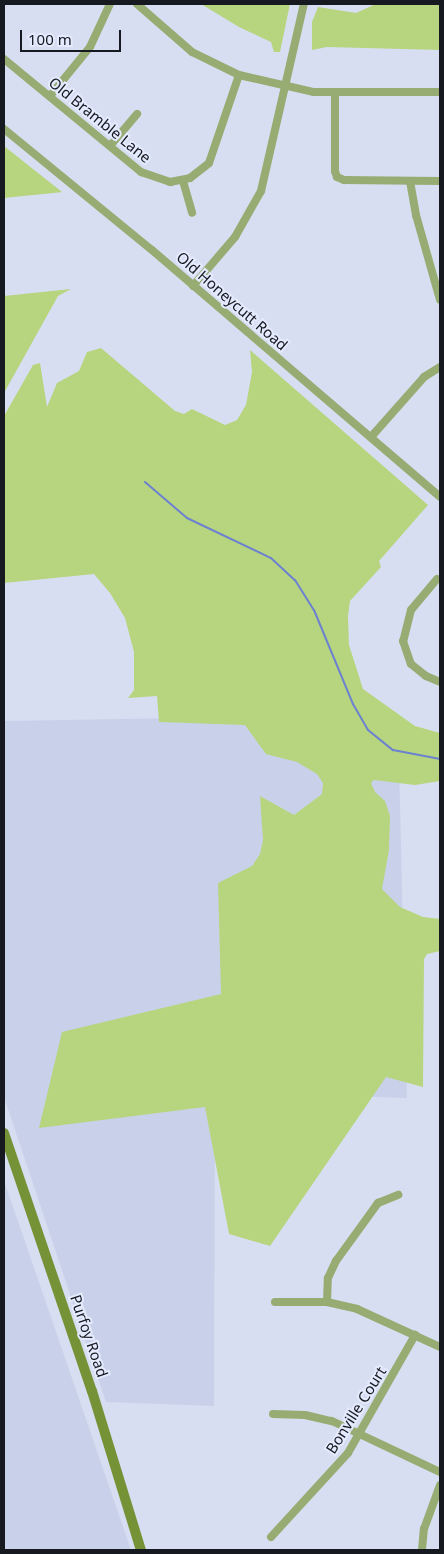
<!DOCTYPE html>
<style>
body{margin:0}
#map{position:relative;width:444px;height:1554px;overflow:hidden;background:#d8def1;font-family:"Noto Sans",sans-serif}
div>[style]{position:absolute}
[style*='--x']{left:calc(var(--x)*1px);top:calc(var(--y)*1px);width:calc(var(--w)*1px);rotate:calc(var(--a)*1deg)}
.built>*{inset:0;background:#c9d1ea}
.green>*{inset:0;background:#b6d57e}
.stream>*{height:2px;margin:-1px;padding:0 1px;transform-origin:1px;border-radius:1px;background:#6c81d0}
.street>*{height:8px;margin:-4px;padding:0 4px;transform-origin:4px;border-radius:4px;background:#97ac73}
.secondary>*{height:10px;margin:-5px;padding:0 5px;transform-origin:5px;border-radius:5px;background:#759236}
span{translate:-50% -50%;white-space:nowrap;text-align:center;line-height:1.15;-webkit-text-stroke:4px #e5ebfe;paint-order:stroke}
.street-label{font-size:15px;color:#171920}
.frame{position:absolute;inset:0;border:5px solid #171920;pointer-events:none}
.scale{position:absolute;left:20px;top:30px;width:101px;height:22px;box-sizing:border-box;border:2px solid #171920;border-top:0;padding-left:6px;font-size:15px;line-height:18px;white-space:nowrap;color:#171920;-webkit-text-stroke:4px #e5ebfe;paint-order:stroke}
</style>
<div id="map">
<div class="built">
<i style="clip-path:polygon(239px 717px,398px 718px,407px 1098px,215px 1092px,214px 1406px,106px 1402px,4px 1097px,4px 721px)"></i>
<i style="clip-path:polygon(4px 1181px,8px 1192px,131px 1550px,4px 1550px)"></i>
</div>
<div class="green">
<i style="clip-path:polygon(201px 4px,290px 4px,280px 52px,274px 52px,271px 42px,239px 27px)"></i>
<i style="clip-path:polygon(376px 4px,440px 4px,440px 50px,327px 47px,312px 50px,312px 22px,318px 7px,356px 13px)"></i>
<i style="clip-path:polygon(4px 146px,62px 192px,63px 192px,4px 198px)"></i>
<i style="clip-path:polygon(71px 289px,58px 296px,4px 393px,4px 296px)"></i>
<i style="clip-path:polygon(101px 348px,175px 411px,184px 414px,192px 409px,225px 425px,237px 420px,246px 405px,252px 372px,250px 350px,428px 505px,379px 561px,381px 567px,350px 601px,348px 616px,349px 645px,363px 689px,415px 726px,440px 733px,440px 781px,415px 785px,374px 780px,371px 783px,375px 792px,385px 801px,390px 816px,389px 850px,382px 889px,400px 907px,423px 917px,440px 919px,440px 951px,427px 954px,424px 959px,423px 1087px,386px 1077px,270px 1246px,229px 1234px,205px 1107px,39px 1128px,62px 1032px,221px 994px,218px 883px,252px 866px,260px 854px,263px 840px,260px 796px,294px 815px,322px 794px,323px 783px,317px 774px,297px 762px,266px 754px,245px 725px,159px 722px,157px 696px,128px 698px,134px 690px,134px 652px,125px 618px,110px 593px,94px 574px,4px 583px,4px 416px,33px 365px,40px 363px,47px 407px,57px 383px,79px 371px,87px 352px)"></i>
</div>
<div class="stream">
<i style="--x:145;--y:482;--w:55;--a:40.6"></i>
<i style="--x:187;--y:518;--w:93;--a:25.5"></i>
<i style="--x:271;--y:558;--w:33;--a:43"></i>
<i style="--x:295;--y:580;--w:36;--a:58"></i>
<i style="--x:314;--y:610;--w:102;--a:67.5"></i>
<i style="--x:353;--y:704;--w:30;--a:60"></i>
<i style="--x:368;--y:730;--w:32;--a:39"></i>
<i style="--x:393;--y:750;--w:48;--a:10.8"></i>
</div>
<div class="street">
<i style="--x:137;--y:4;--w:73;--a:41.1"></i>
<i style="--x:192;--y:52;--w:52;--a:26.1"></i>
<i style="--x:239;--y:75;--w:77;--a:12.8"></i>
<i style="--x:314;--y:92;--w:126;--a:0"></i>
<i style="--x:4;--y:59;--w:178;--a:39.5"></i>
<i style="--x:141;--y:172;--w:31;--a:19"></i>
<i style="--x:170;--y:182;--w:20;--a:-11"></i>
<i style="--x:190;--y:178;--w:24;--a:-38"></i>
<i style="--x:209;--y:163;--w:93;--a:-71.2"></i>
<i style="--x:335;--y:92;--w:79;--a:90"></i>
<i style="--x:335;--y:171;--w:6;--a:72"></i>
<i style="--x:337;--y:177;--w:8;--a:23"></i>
<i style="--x:344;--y:180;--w:96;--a:0.6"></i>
<i style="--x:50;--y:96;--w:63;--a:-50.8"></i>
<i style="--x:90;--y:47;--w:47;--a:-65.1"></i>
<i style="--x:4;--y:129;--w:191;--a:39.3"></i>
<i style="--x:152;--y:250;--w:379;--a:40.6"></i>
<i style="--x:110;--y:146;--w:42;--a:-49.8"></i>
<i style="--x:183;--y:181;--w:33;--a:74"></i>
<i style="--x:410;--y:181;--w:35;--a:80"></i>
<i style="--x:416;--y:215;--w:88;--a:74.2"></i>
<i style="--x:193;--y:286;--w:65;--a:-49.4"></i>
<i style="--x:235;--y:237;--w:53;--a:-60.5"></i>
<i style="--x:261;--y:191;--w:192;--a:-77.1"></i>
<i style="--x:371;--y:437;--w:80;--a:-48.5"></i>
<i style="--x:424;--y:377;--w:19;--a:-32"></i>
<i style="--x:437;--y:579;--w:40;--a:130"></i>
<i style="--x:411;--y:610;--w:32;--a:104"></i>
<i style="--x:403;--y:641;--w:24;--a:71"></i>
<i style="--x:411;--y:664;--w:19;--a:39"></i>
<i style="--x:426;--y:676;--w:15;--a:23"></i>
<i style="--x:275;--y:1302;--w:52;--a:0"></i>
<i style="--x:327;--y:1302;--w:31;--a:13"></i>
<i style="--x:357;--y:1309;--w:91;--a:24.6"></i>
<i style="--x:327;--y:1302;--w:24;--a:-88"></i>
<i style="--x:328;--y:1278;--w:19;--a:-65"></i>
<i style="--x:336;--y:1261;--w:72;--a:-54.1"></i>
<i style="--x:378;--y:1203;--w:22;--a:-22"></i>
<i style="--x:273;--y:1414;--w:32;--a:2"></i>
<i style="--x:305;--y:1415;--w:28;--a:13"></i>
<i style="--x:332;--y:1421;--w:119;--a:25.3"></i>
<i style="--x:271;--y:1537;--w:114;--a:-47.5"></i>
<i style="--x:348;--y:1453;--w:136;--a:-60.4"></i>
<i style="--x:422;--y:1550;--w:21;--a:-85"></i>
<i style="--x:424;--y:1529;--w:47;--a:-70"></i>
</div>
<div class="secondary">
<i style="--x:4;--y:1133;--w:273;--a:71.2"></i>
<i style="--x:92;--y:1391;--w:166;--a:72.9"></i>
</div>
<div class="street-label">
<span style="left:100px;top:120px;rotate:39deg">Old Bramble Lane</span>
<span style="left:232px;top:301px;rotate:41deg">Old Honeycutt Road</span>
<span style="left:89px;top:1336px;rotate:71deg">Purfoy Road</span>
<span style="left:356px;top:1410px;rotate:-58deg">Bonville Court</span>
</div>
<div class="frame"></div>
<div class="scale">100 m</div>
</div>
